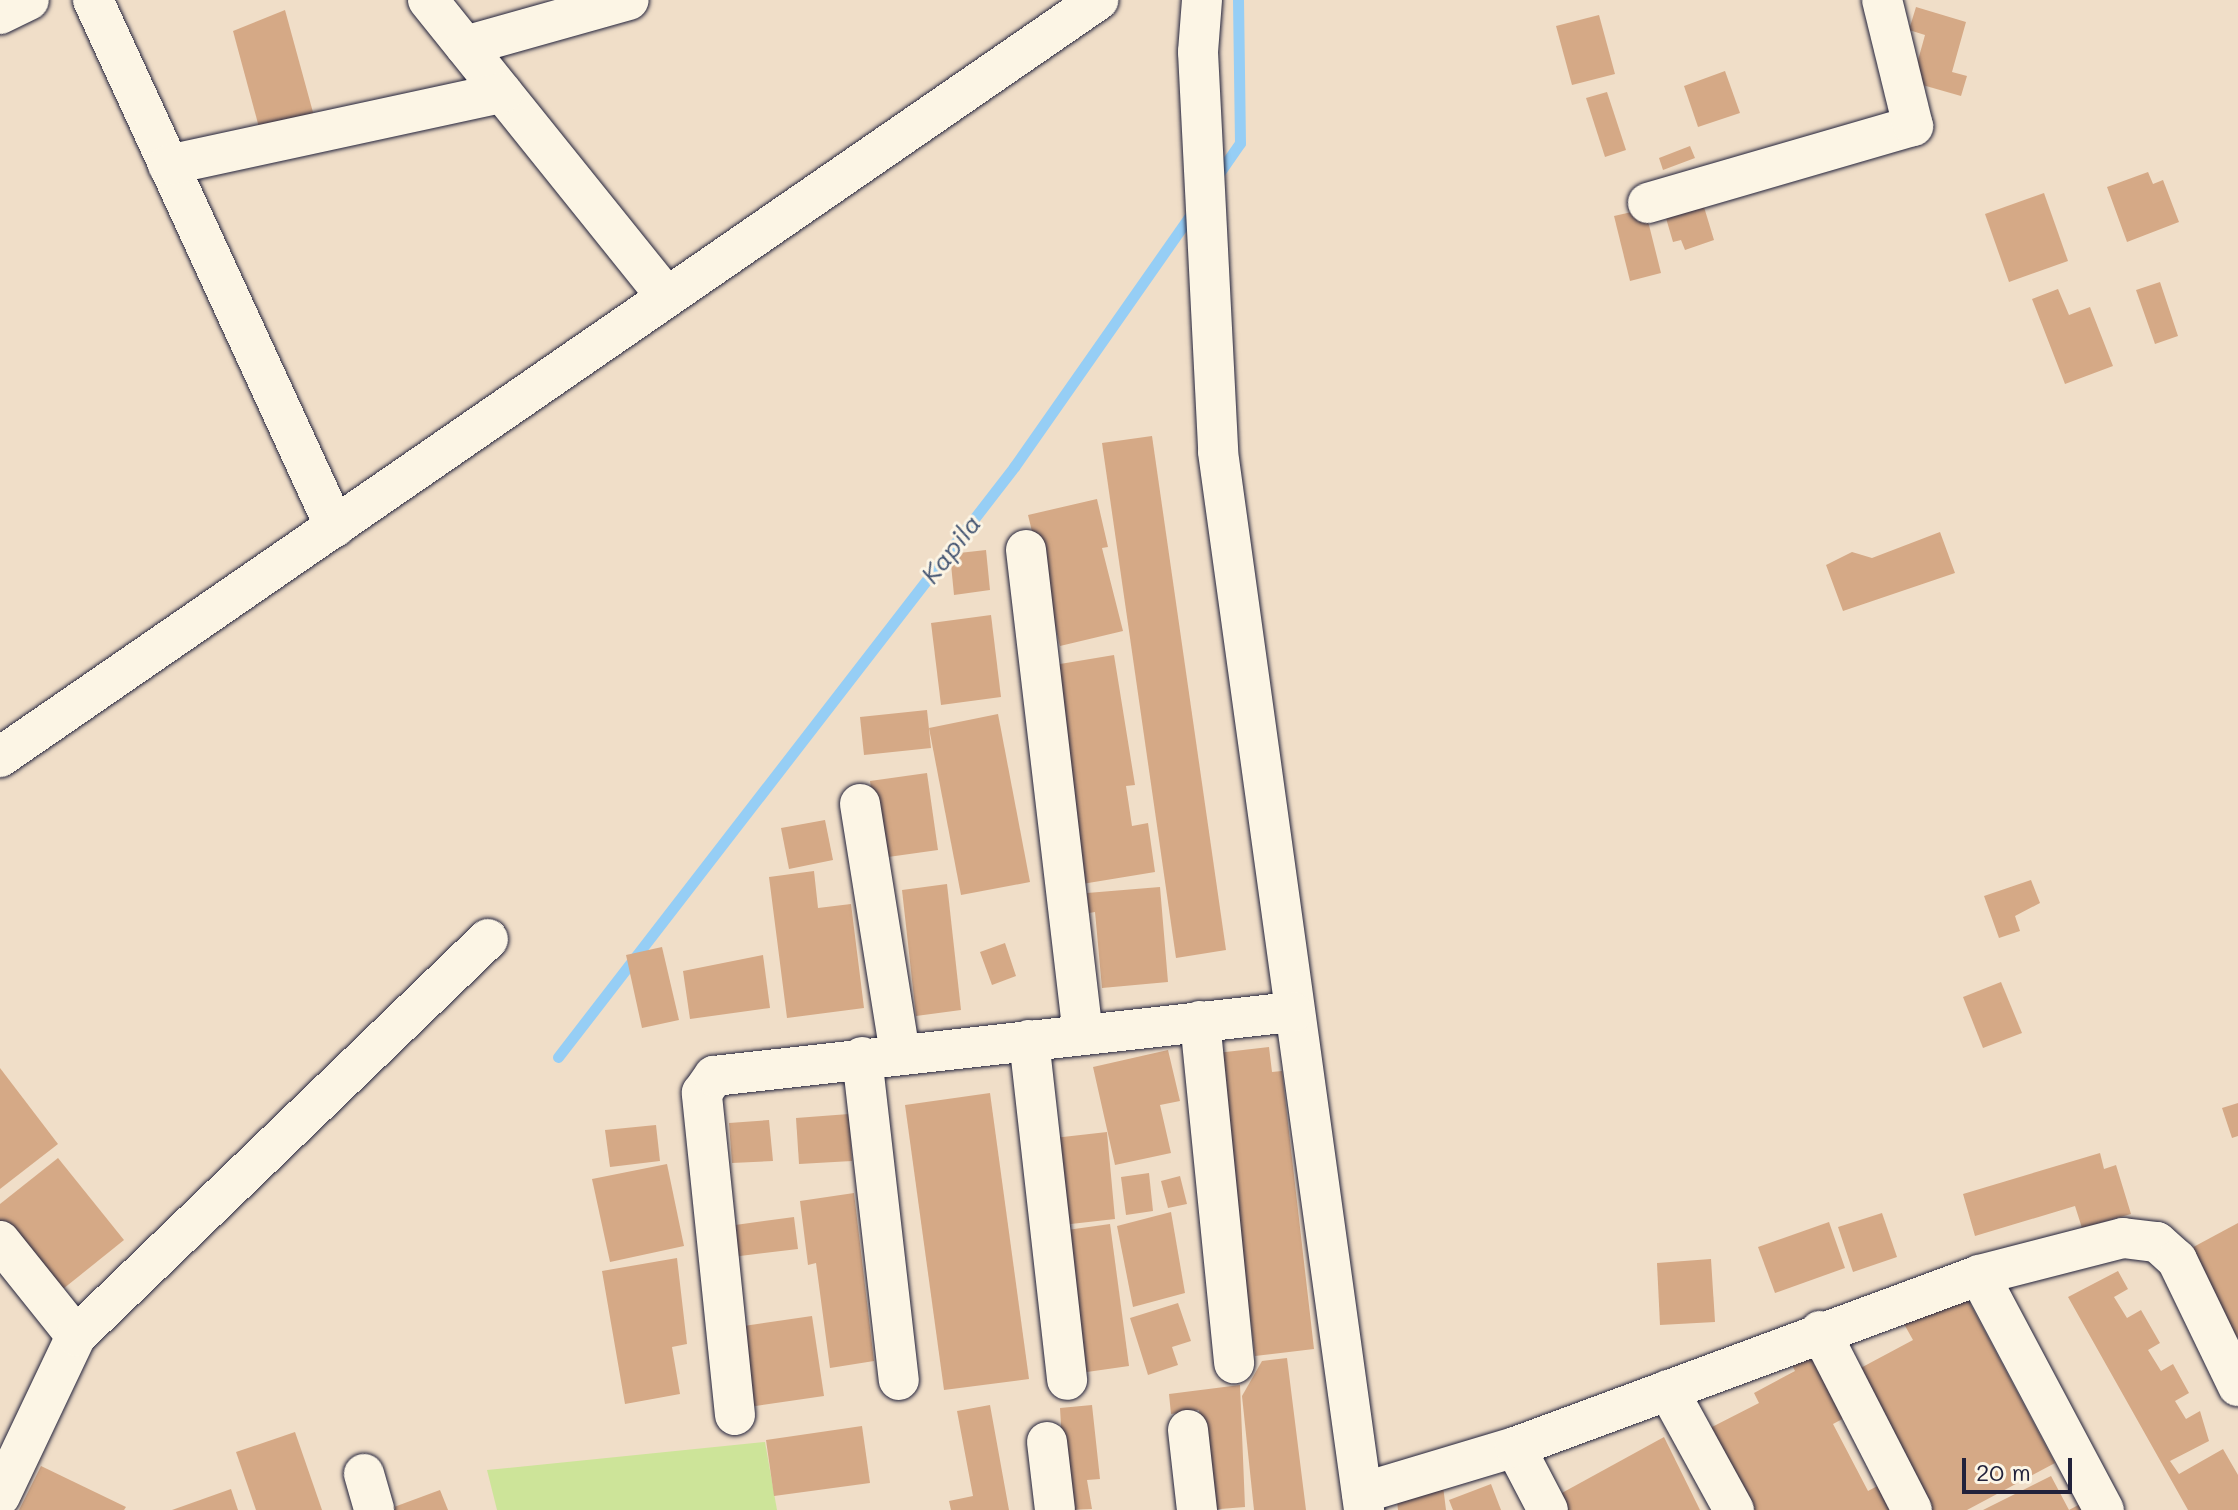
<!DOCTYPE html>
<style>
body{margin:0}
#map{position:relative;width:2238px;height:1510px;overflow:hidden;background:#f0dec8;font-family:Mali,sans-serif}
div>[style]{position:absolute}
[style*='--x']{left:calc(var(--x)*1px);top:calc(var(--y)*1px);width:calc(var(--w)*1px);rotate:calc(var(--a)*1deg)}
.green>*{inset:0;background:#cde499}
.stream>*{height:11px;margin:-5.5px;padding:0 5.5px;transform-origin:5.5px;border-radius:5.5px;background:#96cef5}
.building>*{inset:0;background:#d5a986}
.roads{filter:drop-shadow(0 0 2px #22223b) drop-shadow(0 0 2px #22223b)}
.minor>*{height:40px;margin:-20px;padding:0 20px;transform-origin:20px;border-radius:20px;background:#fcf5e5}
span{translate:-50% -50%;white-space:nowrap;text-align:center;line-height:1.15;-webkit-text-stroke:6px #fcf5e5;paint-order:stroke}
.water-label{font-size:26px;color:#455673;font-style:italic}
.scale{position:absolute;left:1962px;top:1458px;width:110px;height:36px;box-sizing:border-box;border:4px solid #22223b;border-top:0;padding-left:10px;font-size:24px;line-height:28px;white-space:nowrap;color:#22223b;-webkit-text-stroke:6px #fcf5e5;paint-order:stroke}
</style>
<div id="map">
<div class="green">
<i style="clip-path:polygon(765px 1442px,777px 1510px,497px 1510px,487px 1470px)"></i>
</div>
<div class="stream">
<i style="--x:1217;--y:176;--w:40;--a:-55.1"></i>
<i style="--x:1240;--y:143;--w:143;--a:-90.8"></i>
<i style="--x:558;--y:1057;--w:746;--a:-52.3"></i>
<i style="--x:1014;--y:467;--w:314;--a:-55"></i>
</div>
<div class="building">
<i style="clip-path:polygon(1916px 7px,1966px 22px,1952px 72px,1967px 76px,1961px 96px,1912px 82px,1925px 35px,1909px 30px)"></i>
<i style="clip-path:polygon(285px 10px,314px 116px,260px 131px,233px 31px)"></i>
<i style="clip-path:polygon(1599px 15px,1615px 74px,1572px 85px,1556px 26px)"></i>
<i style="clip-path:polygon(1725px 71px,1740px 113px,1698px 127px,1684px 86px)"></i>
<i style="clip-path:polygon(1607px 92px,1626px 150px,1605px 157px,1586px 98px)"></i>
<i style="clip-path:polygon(1690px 146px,1695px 158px,1663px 170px,1659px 158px)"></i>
<i style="clip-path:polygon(2148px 172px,2153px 184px,2163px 180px,2179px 222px,2127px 242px,2107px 187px)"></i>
<i style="clip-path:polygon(2044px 193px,2068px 261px,2009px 282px,1985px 214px)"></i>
<i style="clip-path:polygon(1701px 197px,1714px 240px,1685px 250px,1681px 240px,1673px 242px,1663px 208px)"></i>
<i style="clip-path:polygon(1645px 209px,1661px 273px,1630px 281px,1614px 216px)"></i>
<i style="clip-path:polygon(2160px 282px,2178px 336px,2155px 344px,2136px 290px)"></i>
<i style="clip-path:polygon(2058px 289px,2069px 315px,2090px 307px,2113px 366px,2065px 384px,2032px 299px)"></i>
<i style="clip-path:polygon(1152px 436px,1226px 950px,1176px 958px,1102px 443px)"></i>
<i style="clip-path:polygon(1097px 499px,1108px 547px,1102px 548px,1123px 631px,1060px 646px,1028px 515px)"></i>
<i style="clip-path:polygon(1940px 532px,1955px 573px,1843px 611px,1826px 565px,1852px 552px,1872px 558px)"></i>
<i style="clip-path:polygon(986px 550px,990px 590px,954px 595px,950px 554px)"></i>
<i style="clip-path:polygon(991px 615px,1001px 697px,941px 705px,931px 623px)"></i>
<i style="clip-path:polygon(1114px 655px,1135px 785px,1126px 786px,1132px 826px,1148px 823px,1155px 872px,1082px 884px,1067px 794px,1075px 793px,1054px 665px)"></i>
<i style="clip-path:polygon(927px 710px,931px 748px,864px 755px,860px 717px)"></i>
<i style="clip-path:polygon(998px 714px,1030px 882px,961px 895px,929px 728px)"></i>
<i style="clip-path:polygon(927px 773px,938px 850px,881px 858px,870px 781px)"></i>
<i style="clip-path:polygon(825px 820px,833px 860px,789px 869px,781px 828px)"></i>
<i style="clip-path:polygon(814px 871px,818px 908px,851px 904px,864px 1008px,787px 1018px,769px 877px)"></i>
<i style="clip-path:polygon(2031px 880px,2040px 903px,2015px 916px,2020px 931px,1999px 938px,1984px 896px)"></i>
<i style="clip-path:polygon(947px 884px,961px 1010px,916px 1016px,902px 890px)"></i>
<i style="clip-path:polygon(1160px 887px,1168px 982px,1102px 988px,1095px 912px,1089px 913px,1087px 893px)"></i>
<i style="clip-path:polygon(1005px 943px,1016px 976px,992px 985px,980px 952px)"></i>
<i style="clip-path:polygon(662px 947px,679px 1020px,642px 1028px,626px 955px)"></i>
<i style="clip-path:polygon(763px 955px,770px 1008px,690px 1019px,683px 971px)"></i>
<i style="clip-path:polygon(2001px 982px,2022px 1033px,1983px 1048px,1963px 997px)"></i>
<i style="clip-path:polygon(1269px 1047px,1272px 1072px,1282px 1071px,1314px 1349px,1255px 1356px,1217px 1053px)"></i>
<i style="clip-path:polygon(1168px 1050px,1180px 1101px,1160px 1105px,1171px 1153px,1115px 1165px,1093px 1067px)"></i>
<i style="clip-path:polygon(0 1068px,58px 1144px,0 1189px)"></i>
<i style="clip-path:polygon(990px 1093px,1029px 1379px,944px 1390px,905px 1105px)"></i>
<i style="clip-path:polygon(2238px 1103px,2238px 1136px,2232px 1138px,2222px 1108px)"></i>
<i style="clip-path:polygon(849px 1114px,852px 1161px,799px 1164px,796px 1118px)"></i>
<i style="clip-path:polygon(769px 1120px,773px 1161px,732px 1163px,729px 1123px)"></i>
<i style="clip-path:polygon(656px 1125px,660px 1161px,610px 1167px,605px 1130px)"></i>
<i style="clip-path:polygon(1107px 1132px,1115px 1219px,1053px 1226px,1045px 1139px)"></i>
<i style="clip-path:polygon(2100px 1153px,2104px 1169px,2116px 1165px,2131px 1214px,2082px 1228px,2075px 1206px,1975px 1236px,1963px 1194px)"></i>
<i style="clip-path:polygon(58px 1158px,124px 1240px,58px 1293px,0 1221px,0 1204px)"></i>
<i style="clip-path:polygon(667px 1164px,684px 1246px,610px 1262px,592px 1179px)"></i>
<i style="clip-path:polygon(1149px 1173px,1153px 1211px,1126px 1215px,1121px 1177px)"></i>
<i style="clip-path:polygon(1180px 1176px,1187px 1204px,1168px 1208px,1161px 1181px)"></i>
<i style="clip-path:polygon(854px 1193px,874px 1361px,830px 1368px,816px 1263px,808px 1265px,800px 1201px)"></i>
<i style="clip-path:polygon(1171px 1212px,1185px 1293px,1133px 1307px,1117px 1226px)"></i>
<i style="clip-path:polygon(1882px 1213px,1897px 1257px,1853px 1272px,1838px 1227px)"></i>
<i style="clip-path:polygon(794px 1217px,798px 1249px,732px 1257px,728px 1226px)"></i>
<i style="clip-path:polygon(1829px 1222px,1845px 1268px,1775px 1293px,1758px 1247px)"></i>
<i style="clip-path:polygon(2238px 1223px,2238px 1337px,2234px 1340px,2186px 1251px)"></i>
<i style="clip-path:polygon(1110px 1224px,1129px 1366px,1080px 1373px,1060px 1231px)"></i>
<i style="clip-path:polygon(677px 1258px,687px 1344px,672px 1347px,680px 1394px,625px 1404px,602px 1271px)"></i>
<i style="clip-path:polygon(1711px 1259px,1715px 1322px,1660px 1325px,1657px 1263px)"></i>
<i style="clip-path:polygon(2118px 1271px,2128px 1289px,2114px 1297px,2127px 1318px,2141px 1310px,2160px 1343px,2148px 1350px,2161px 1371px,2173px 1364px,2189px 1393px,2175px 1401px,2186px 1419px,2200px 1411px,2209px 1441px,2170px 1461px,2179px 1474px,2223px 1449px,2238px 1475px,2238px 1510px,2188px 1510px,2068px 1297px)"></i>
<i style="clip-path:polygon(1964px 1292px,2055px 1463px,1967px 1510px,1929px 1510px,1855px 1371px,1913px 1340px,1904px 1324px)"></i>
<i style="clip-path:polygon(1178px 1303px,1191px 1341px,1172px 1347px,1178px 1365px,1148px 1375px,1130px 1318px)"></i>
<i style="clip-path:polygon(812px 1316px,824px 1396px,749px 1407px,737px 1327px)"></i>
<i style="clip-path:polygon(1811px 1347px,1848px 1416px,1833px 1424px,1868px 1491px,1887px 1481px,1902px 1510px,1753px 1510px,1710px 1428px,1759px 1403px,1754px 1393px,1795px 1371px,1789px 1359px)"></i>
<i style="clip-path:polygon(1287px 1358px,1306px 1510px,1254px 1510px,1242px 1396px,1262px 1361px)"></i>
<i style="clip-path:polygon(1240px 1385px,1245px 1507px,1208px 1510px,1199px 1410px,1171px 1414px,1169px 1394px)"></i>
<i style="clip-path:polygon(990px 1405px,1009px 1510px,951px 1510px,949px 1501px,973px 1496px,957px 1411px)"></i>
<i style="clip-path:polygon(1092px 1405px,1100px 1479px,1087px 1480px,1092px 1509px,1066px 1510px,1060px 1408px)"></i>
<i style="clip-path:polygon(862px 1426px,870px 1483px,774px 1496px,766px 1440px)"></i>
<i style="clip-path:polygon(295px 1432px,322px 1510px,256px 1510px,236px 1452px)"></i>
<i style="clip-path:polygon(1664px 1437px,1700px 1510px,1568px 1510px,1560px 1494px)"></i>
<i style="clip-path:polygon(41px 1466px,126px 1507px,124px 1510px,19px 1510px)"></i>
<i style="clip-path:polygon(2051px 1476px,2069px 1510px,2084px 1502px,2088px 1510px,1983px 1510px)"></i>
<i style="clip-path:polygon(1491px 1484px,1501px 1510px,1453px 1510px,1449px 1500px)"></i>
<i style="clip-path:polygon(1443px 1486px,1446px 1510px,1398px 1510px,1396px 1492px)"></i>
<i style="clip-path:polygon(231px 1489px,238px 1510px,172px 1510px)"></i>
<i style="clip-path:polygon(440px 1490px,448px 1510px,395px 1510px,394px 1507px)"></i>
</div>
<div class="roads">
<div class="minor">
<i style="--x:93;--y:0;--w:580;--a:65.34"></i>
<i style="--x:428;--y:0;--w:381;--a:51.2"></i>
<i style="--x:1202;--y:0;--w:52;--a:94.4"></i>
<i style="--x:1198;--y:52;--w:400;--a:87.1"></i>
<i style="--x:1218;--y:452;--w:1068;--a:82.14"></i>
<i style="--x:0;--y:14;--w:32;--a:-26"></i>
<i style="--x:465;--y:46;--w:170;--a:-15.7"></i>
<i style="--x:168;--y:165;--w:342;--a:-12.2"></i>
<i style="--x:1648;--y:203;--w:276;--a:-16.2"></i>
<i style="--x:1913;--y:126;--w:130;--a:-103.8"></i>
<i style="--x:1026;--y:550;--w:487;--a:83.3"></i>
<i style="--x:0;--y:757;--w:1334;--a:-34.58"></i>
<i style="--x:860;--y:804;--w:253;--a:80.9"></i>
<i style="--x:1200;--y:1021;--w:344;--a:84.3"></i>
<i style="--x:1029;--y:1040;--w:342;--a:83.6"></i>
<i style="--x:862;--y:1057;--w:325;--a:83.5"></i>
<i style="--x:0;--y:1241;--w:122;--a:51.3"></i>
<i style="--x:76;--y:1336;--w:177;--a:115.4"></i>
<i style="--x:1979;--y:1275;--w:266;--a:62"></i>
<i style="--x:1820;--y:1331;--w:201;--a:62.8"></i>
<i style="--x:76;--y:1336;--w:572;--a:-43.94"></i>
<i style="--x:1668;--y:1390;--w:137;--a:61.2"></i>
<i style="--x:735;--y:1415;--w:324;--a:-95.9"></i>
<i style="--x:702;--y:1093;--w:21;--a:-55"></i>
<i style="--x:714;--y:1076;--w:582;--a:-6.32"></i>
<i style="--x:1188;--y:1430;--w:81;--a:83.6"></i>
<i style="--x:1047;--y:1442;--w:68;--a:83.3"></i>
<i style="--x:1515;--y:1447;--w:71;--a:62.4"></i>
<i style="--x:364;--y:1474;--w:37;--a:74"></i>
<i style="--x:1362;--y:1493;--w:160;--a:-16.7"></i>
<i style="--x:1515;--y:1447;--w:495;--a:-20.3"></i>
<i style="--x:1979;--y:1275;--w:149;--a:-14.4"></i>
<i style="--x:2123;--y:1238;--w:34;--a:7"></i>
<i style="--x:2157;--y:1242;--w:27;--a:42"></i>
<i style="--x:2177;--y:1260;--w:140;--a:64.2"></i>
</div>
</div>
<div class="water-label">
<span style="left:951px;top:549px;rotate:-52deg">Kapila</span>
</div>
<div class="scale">20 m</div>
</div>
